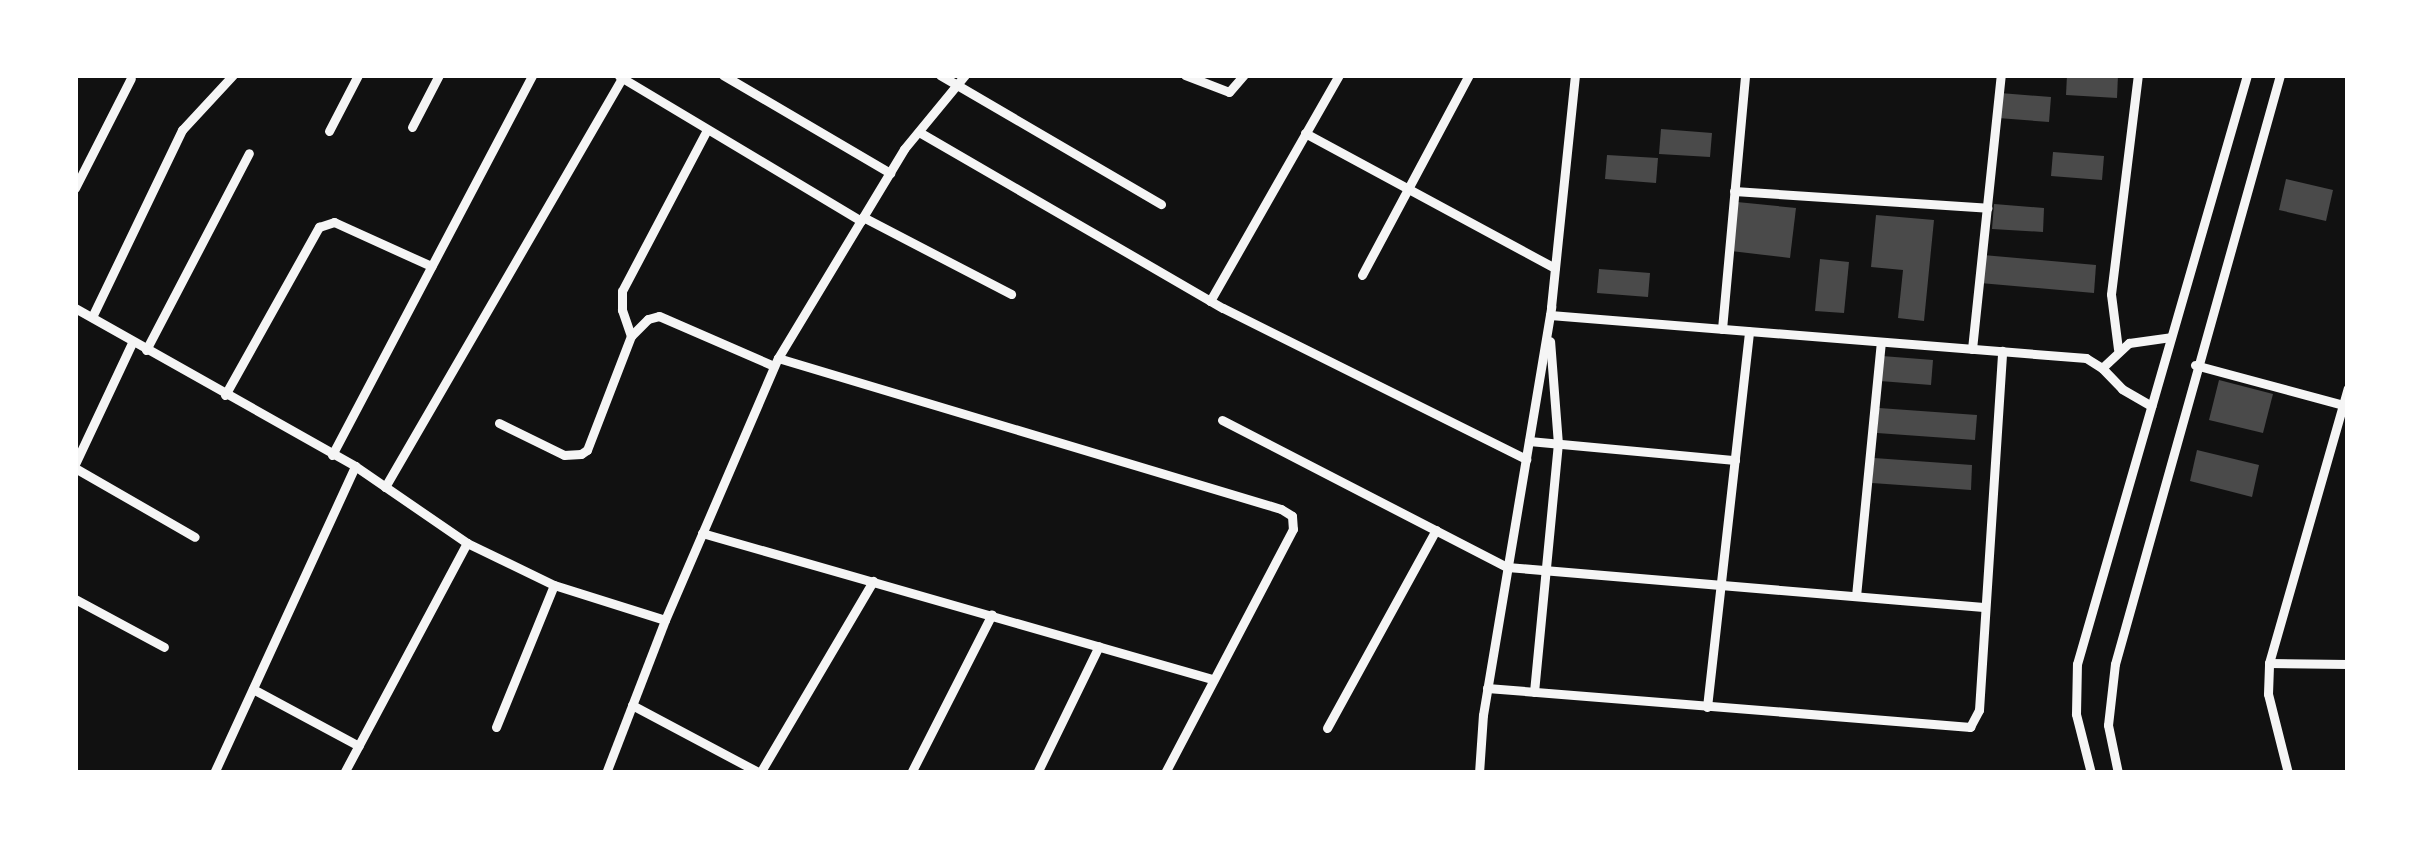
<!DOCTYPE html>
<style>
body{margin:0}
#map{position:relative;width:2423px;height:848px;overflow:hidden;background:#111;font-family:"Fira Sans",sans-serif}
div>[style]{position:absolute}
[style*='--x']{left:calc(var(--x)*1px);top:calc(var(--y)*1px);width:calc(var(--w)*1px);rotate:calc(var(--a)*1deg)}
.building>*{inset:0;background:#4a4a4a}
.minor>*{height:9px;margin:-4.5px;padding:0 4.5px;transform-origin:4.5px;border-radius:4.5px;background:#f5f5f5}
span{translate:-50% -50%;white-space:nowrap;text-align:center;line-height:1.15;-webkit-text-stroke:10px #fff;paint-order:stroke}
.frame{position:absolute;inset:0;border:78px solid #fff;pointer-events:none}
</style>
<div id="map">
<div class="building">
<i style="clip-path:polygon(2067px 75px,2118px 75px,2117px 98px,2066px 95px)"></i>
<i style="clip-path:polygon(2000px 93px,2051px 97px,2049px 122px,1998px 118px)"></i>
<i style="clip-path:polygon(1661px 129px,1712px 133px,1710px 157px,1659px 154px)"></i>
<i style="clip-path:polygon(2053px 152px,2104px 156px,2102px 180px,2051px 176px)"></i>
<i style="clip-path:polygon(1607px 155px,1658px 158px,1656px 183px,1605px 179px)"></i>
<i style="clip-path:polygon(2286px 179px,2333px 190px,2326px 221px,2279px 210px)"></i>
<i style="clip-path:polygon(1737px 202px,1796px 208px,1790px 258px,1731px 251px)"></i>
<i style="clip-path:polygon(1994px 204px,2044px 208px,2043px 232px,1992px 229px)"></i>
<i style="clip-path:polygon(1876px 215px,1934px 220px,1924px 321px,1898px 318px,1903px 270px,1871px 267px)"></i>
<i style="clip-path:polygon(1983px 255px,2096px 265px,2094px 293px,1980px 283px)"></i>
<i style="clip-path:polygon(1820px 259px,1849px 262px,1844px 313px,1815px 311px)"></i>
<i style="clip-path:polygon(1599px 269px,1650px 273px,1648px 297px,1597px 293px)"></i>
<i style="clip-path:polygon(1882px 356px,1933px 360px,1931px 385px,1880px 381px)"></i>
<i style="clip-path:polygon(2219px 380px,2273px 394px,2263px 433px,2209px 420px)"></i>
<i style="clip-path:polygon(1879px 408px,1977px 415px,1975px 440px,1877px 433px)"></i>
<i style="clip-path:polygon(2197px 450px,2259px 465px,2252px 497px,2190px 481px)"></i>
<i style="clip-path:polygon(1874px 458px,1972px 465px,1971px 490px,1872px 483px)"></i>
</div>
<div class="minor">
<i style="--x:723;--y:75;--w:194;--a:30.4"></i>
<i style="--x:940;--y:75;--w:256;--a:30.3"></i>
<i style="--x:1185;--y:75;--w:47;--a:21.1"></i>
<i style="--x:1229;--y:92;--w:23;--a:-49"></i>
<i style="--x:619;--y:76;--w:282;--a:30.9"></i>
<i style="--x:412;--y:127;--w:59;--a:-62.6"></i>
<i style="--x:329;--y:131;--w:63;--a:-62.6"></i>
<i style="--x:919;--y:132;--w:351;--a:30.1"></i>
<i style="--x:1223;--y:308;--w:339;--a:26.5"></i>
<i style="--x:1305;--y:133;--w:284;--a:28.4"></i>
<i style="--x:75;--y:188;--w:123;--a:-63"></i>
<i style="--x:1734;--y:191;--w:254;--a:3.8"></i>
<i style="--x:863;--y:217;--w:167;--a:27.5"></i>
<i style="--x:1362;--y:275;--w:227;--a:-61.9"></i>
<i style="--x:1210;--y:301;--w:260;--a:-60.3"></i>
<i style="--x:75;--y:308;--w:322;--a:29.4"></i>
<i style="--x:355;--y:466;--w:136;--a:34.5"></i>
<i style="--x:467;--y:543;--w:97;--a:25.8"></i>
<i style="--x:554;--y:585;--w:116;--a:17.5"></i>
<i style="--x:1550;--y:315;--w:538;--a:4.59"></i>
<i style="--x:2086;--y:358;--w:19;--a:32"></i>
<i style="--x:2102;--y:368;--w:29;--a:46"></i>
<i style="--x:2122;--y:389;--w:34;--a:30"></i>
<i style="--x:92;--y:317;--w:208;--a:-64.3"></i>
<i style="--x:182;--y:130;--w:75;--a:-47.2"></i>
<i style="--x:1722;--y:329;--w:255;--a:-84.8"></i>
<i style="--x:631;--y:336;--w:28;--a:-109"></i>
<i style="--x:622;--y:310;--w:19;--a:-90"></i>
<i style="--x:622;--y:291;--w:182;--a:-62.2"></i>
<i style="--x:1972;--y:349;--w:276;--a:-84"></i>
<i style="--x:2118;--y:349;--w:55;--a:-97.3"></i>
<i style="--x:2111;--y:294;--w:221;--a:-83"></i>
<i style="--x:146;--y:350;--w:222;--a:-62.4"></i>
<i style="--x:778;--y:358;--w:525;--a:16.71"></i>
<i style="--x:1281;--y:509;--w:13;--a:32"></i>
<i style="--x:1292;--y:516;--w:13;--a:86"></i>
<i style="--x:1293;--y:529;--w:276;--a:117.7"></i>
<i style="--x:2195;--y:365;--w:157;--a:15.1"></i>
<i style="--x:2102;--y:368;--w:37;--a:-43"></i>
<i style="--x:2129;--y:343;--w:42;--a:-8.1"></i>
<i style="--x:225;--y:395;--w:193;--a:-60.8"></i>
<i style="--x:319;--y:227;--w:16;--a:-18"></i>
<i style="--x:334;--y:222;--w:107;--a:24.4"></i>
<i style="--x:1222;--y:420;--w:321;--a:27.3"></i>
<i style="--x:1507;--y:567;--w:478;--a:4.8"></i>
<i style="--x:499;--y:423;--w:72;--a:26.2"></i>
<i style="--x:564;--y:455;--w:17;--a:-3"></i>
<i style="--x:581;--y:454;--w:7;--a:-34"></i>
<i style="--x:587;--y:450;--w:122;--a:-68.9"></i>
<i style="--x:631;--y:336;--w:24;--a:-45"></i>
<i style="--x:648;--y:319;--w:11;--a:-15"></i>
<i style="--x:659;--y:316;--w:125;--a:23.5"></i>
<i style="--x:1529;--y:441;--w:207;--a:5.3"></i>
<i style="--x:332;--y:455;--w:429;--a:-62.2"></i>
<i style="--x:75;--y:464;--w:134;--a:-64.8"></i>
<i style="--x:75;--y:468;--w:138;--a:29.9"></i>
<i style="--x:385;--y:487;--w:473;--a:-59.9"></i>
<i style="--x:702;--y:533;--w:530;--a:15.98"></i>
<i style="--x:1856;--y:596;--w:255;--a:-84.4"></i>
<i style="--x:75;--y:599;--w:101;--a:28.3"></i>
<i style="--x:2269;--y:663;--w:79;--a:0.7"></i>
<i style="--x:1487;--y:688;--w:485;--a:4.6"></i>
<i style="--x:1970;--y:727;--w:19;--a:-62"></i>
<i style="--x:1979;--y:710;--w:360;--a:-86.3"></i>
<i style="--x:253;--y:689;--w:120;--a:28.3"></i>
<i style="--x:1534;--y:692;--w:249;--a:-84.5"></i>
<i style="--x:1558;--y:444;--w:103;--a:-94.4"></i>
<i style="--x:632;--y:705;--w:145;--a:28"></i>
<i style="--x:1707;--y:707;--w:378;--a:-83.6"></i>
<i style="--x:496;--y:727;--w:153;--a:-67.8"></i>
<i style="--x:1327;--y:728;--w:226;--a:-61.2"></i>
<i style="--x:214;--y:773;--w:338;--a:-65.3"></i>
<i style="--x:344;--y:773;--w:261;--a:-61.9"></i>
<i style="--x:606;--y:773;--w:164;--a:-68.9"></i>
<i style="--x:665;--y:620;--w:285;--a:-66.7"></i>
<i style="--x:778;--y:358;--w:244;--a:-58.9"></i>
<i style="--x:904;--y:149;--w:96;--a:-50.5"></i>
<i style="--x:760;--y:773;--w:223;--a:-59.5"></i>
<i style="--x:911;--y:773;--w:178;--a:-63"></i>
<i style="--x:1037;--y:773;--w:141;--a:-64"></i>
<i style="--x:1479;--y:773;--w:58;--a:-86.1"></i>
<i style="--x:1483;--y:715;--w:414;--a:-80.5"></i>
<i style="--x:1551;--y:307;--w:233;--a:-84.1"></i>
<i style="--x:2091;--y:773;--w:61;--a:-104.3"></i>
<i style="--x:2076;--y:714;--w:50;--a:-88.9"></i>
<i style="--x:2077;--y:664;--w:613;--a:-73.9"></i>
<i style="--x:2118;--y:773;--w:49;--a:-101.8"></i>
<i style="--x:2108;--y:725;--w:61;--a:-83.5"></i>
<i style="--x:2115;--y:664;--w:612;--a:-74.35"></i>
<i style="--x:2288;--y:773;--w:81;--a:-104.2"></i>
<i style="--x:2268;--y:694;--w:31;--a:-88"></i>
<i style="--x:2269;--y:663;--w:286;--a:-74"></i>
</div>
<div class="frame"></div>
</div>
